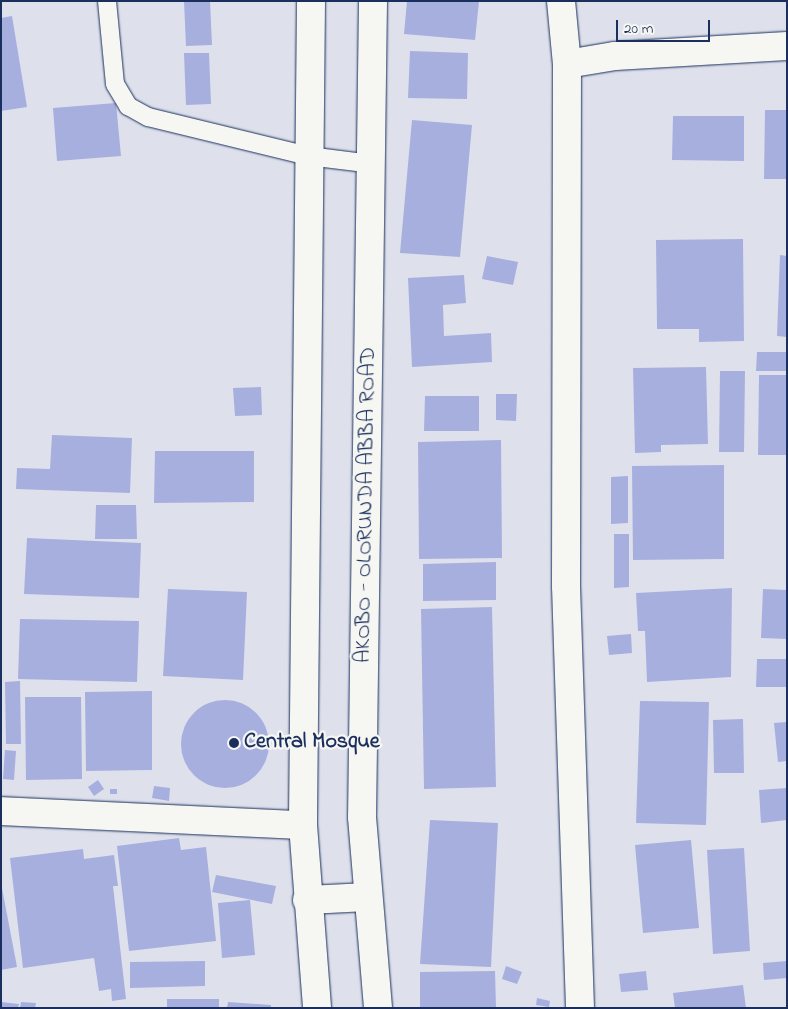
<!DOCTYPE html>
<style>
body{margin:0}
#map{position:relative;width:788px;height:1009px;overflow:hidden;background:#dee1ec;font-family:"Indie Flower",sans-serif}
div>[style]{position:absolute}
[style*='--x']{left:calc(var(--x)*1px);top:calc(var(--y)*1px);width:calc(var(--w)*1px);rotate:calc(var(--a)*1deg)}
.building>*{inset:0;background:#a7afdf}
.round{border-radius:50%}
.roads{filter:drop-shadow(0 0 1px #1b2f5e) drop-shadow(0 0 1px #1b2f5e)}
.service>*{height:18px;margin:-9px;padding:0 9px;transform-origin:9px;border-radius:9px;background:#f6f6f2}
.minor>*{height:28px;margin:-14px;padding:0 14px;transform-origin:14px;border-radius:14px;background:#f6f6f2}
.secondary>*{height:28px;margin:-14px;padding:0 14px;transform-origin:14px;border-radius:14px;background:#f6f6f2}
.dots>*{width:14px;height:14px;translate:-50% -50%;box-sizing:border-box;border:2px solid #f6f6f2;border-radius:50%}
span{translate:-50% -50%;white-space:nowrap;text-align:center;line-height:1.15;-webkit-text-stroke:4.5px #f6f6f2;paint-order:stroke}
.street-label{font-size:22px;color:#1b2f5e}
.poi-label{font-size:22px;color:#1b2f5e;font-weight:700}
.left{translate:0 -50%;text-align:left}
.frame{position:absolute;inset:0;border:2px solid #1b2f5e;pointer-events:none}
.scale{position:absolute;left:616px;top:20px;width:94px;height:22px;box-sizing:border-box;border:2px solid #1b2f5e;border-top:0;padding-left:6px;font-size:15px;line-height:18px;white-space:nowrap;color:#1b2f5e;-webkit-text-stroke:4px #f6f6f2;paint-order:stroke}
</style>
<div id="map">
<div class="building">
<i style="clip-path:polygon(184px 1px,210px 1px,212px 45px,186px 46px)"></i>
<i style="clip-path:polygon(407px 1px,479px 1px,475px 40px,404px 34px)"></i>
<i style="clip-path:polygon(12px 16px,27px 107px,1px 111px,1px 18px)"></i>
<i style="clip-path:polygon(410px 51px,468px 53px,467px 99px,408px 98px)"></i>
<i style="clip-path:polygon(184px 53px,209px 53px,211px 104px,186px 105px)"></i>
<i style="clip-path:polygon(116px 103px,121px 156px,57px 161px,53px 108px)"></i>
<i style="clip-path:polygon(765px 110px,787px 110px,787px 179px,764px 179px)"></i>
<i style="clip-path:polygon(673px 116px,744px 116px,744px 161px,672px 160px)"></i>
<i style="clip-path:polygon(412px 120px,472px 125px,460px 257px,400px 253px)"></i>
<i style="clip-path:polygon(743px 239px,744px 341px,699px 342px,699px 329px,657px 329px,656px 240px)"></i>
<i style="clip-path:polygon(780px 255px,787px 256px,787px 337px,777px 336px)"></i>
<i style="clip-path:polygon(487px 256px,518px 262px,513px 285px,482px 279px)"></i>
<i style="clip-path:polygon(464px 275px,466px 303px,443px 305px,444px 336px,491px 333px,492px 362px,412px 367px,408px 278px)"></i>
<i style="clip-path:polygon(757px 352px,787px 352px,787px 371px,756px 371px)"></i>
<i style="clip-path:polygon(706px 367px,708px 444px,661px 445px,661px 452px,635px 453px,633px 368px)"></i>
<i style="clip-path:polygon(720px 371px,745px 371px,744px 452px,719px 452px)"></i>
<i style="clip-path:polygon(759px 375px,787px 375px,787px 455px,758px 455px)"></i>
<i style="clip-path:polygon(261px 387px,262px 415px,235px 416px,233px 388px)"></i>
<i style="clip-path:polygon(496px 394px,517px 394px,516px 421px,496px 420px)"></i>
<i style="clip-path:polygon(425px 396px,479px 396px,479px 431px,424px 431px)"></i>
<i style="clip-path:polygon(52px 435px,132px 438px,130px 493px,16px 489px,17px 468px,50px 469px)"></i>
<i style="clip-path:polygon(501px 440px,502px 558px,419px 559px,418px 442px)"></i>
<i style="clip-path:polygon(155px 451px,254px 451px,254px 502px,154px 503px)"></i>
<i style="clip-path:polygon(724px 465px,724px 559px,633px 560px,632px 466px)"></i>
<i style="clip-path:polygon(628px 476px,628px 523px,611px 524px,611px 477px)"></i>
<i style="clip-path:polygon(96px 505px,136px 505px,137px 539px,95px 539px)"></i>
<i style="clip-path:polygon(614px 534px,629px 534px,629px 587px,614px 588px)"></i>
<i style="clip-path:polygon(27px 538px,141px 543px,139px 598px,24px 594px)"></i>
<i style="clip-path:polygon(496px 562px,496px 600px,423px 601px,423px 564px)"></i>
<i style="clip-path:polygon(732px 588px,731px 677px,647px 682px,645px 631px,638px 631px,636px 593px)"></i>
<i style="clip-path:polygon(168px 589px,247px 592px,243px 680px,163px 676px)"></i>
<i style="clip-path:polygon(763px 589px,787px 590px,787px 639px,761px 638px)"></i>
<i style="clip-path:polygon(492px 607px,496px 787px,424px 789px,421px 609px)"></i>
<i style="clip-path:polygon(20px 619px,139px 621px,137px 682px,18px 679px)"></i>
<i style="clip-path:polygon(631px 634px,632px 653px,609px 655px,607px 636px)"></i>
<i style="clip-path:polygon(757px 659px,787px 659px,787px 687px,756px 687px)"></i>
<i style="clip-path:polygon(20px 681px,21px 744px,6px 744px,5px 682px)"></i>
<i style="clip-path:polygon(152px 691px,152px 770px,86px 771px,85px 692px)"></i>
<i style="clip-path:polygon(25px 697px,81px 697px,82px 779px,26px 780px)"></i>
<i class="round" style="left:181px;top:700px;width:88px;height:88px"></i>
<i style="clip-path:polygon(640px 701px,709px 702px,706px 825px,636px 823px)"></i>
<i style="clip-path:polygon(743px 719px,744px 773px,714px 773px,713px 720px)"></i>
<i style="clip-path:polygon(787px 722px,787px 761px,778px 762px,774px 723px)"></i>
<i style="clip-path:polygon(5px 750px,16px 751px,14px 780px,3px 779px)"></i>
<i style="clip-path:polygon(98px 780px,104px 789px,94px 796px,88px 787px)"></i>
<i style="clip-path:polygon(154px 786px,170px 788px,169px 801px,152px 798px)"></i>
<i style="clip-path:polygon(787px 788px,787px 820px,761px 823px,759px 790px)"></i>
<i style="clip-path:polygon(110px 789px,117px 789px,117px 794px,110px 794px)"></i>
<i style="clip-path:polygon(430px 820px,498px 823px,491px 967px,420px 964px)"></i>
<i style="clip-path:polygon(179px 838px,181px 850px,206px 847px,216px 941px,129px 951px,117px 846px)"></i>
<i style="clip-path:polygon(691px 840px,699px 928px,643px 933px,635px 845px)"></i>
<i style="clip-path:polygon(744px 848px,750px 951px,713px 954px,707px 850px)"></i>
<i style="clip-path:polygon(83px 849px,84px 859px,114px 855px,118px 886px,113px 886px,126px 999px,112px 1001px,111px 989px,99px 991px,94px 958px,23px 968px,10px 858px)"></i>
<i style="clip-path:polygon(216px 875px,276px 886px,272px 904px,212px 892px)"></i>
<i style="clip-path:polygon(1px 883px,17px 967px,1px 970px)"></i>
<i style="clip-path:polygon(250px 900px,255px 955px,222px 958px,218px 903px)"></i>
<i style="clip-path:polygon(205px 961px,205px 986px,130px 988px,130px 962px)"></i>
<i style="clip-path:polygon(787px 961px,787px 978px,764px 980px,763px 963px)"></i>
<i style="clip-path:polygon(506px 966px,522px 972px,517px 984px,502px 979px)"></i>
<i style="clip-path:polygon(495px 971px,496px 1008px,420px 1008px,420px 972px)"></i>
<i style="clip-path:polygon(646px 971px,648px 990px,621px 992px,619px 974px)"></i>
<i style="clip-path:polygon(743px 985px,746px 1008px,675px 1008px,673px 993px)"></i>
<i style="clip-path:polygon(537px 998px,550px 1001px,549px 1007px,536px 1005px)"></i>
<i style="clip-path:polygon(167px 999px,219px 999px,219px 1008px,167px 1008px)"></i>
<i style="clip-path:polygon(1px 1002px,19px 1004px,18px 1008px,1px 1008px)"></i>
<i style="clip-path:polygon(21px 1002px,36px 1003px,35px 1008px,20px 1008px)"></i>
<i style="clip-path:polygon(228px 1002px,271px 1005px,271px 1008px,227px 1008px)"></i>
</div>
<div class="roads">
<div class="service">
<i style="--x:107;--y:1;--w:83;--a:84.5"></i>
<i style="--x:115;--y:84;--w:26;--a:59"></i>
<i style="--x:128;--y:106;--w:23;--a:29"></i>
<i style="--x:148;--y:117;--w:165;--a:13.7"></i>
<i style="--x:308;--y:156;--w:64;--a:7.1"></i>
</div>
<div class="minor">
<i style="--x:561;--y:1;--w:63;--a:84.6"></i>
<i style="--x:567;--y:64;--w:522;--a:90.11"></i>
<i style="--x:566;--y:586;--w:422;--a:88.1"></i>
<i style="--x:567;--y:64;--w:49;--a:-9.5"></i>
<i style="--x:615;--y:56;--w:172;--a:-3.3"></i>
<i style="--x:1;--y:811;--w:302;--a:2.7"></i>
</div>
<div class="secondary">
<i style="--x:311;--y:1;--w:824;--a:90.56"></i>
<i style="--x:303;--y:825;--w:184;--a:85.6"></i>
<i style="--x:373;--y:1;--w:816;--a:90.77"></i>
<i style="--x:362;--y:817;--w:192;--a:85.2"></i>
<i style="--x:307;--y:900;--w:61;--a:-2.8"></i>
</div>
</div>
<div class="dots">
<i style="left:234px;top:743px;background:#1b2f5e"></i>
</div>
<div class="street-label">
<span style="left:367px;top:505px;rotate:-89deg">AKOBO - OLORUNDA ABBA ROAD</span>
</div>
<div class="poi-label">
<span class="left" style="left:244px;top:743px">Central Mosque</span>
</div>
<div class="frame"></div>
<div class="scale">20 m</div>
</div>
